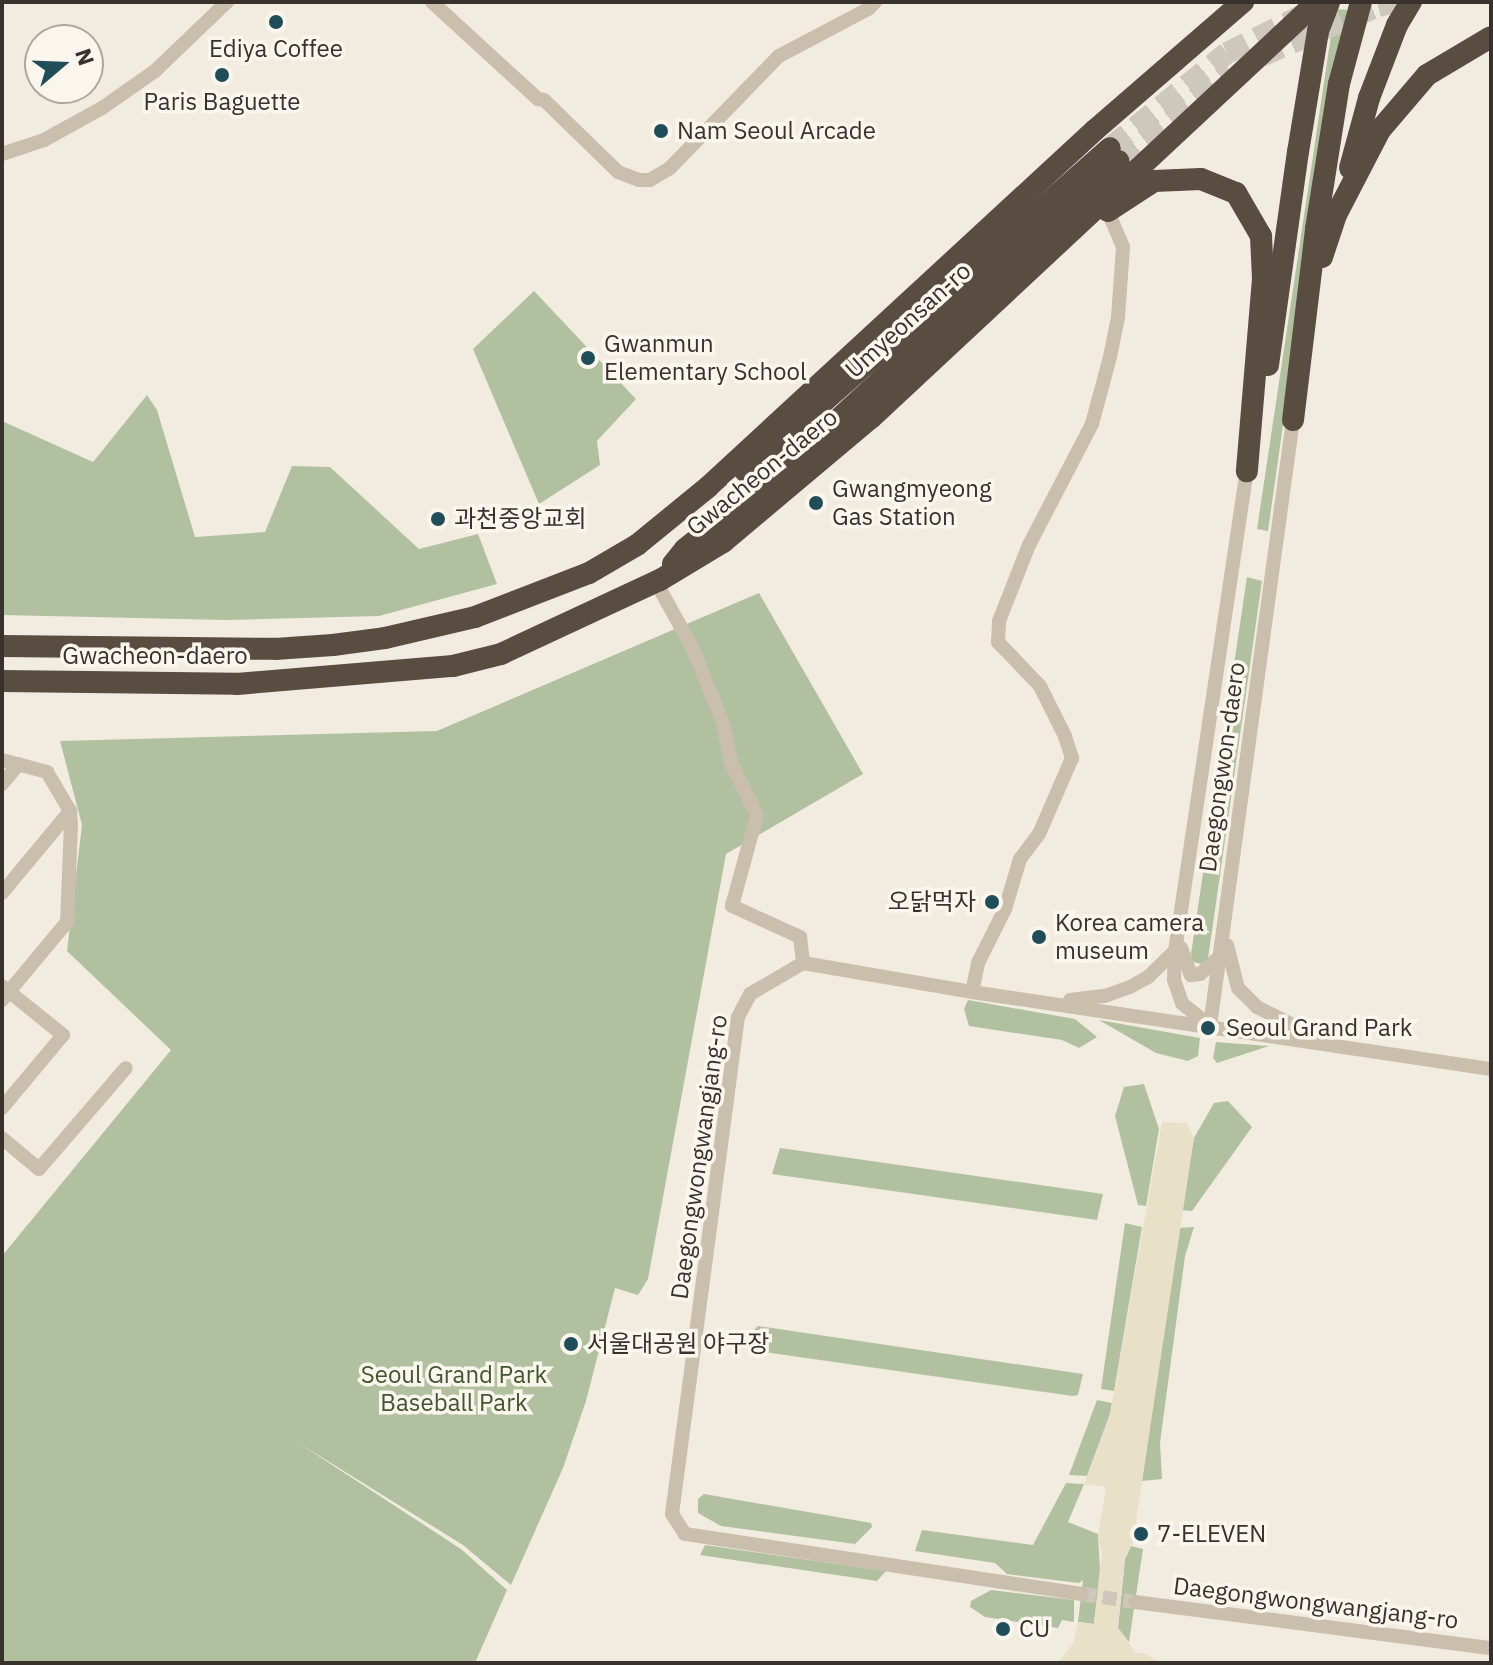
<!DOCTYPE html>
<meta charset="utf-8">
<style>
body{margin:0}
#map{position:relative;width:1493px;height:1665px;overflow:hidden;background:#f2ece0;font-family:"IBM Plex Sans","Noto Sans KR",sans-serif}
div>[style]{position:absolute}
[style*='--x']{left:calc(var(--x)*1px);top:calc(var(--y)*1px);width:calc(var(--w)*1px);rotate:calc(var(--a)*1deg)}
.green>*{inset:0;background:#b1c1a0}
.plaza>*{inset:0;background:#e9e0c8}
.minor-tunnel>*{height:14px;margin-top:-7px;transform-origin:0;background:repeating-linear-gradient(90deg,#cdc7bc 0 14px,transparent 0 21px)}
.highway-tunnel>*{height:22px;margin-top:-11px;transform-origin:0;background:repeating-linear-gradient(90deg,#cdc7bc 0 22px,transparent 0 33px)}
.minor>*{height:14px;margin:-7px;padding:0 7px;transform-origin:7px;border-radius:7px;background:#cabeac}
.highway>*{height:22px;margin:-11px;padding:0 11px;transform-origin:11px;border-radius:11px;background:#594d42}
.highway-bridge>*{height:22px;margin:-11px;padding:0 11px;transform-origin:11px;border-radius:11px;background:#594d42}
.dots>*{width:22px;height:22px;translate:-50% -50%;box-sizing:border-box;border:4px solid #faf6ed;border-radius:50%}
span{translate:-50% -50%;white-space:nowrap;text-align:center;line-height:1.15;-webkit-text-stroke:7px #faf6ed;paint-order:stroke}
.poi-label{font-size:24px;color:#39312b}
.left{translate:0 -50%;text-align:left}
.right{translate:-100% -50%;text-align:right}
.street-label{font-size:24px;color:#39312b}
.park-label{font-size:24px;color:#42562f}
.frame{position:absolute;inset:0;border:4px solid #39312b;pointer-events:none}
.north{position:absolute;left:24px;top:24px;width:80px;height:80px;box-sizing:border-box;background:#faf6ed;border:2px solid #ada79f;border-radius:50%;rotate:71deg;font-size:22px;font-weight:700;line-height:32px;text-align:center;color:#39312b}
.north::after{content:'';display:block;margin:auto;width:28px;height:36px;background:#214d59;clip-path:polygon(50% 0,100% 100%,50% 72%,0 100%)}
</style>
<div id="map">
<div class="green">
<i style="clip-path:polygon(1335px 9px,1349px 10px,1304px 277px,1268px 531px,1257px 529px)"></i>
<i style="clip-path:polygon(534px 291px,636px 399px,597px 441px,600px 465px,539px 504px,473px 349px)"></i>
<i style="clip-path:polygon(147px 395px,157px 410px,195px 537px,265px 532px,292px 466px,330px 467px,419px 549px,478px 534px,497px 584px,379px 616px,226px 620px,2px 615px,2px 421px,93px 462px)"></i>
<i style="clip-path:polygon(1247px 577px,1262px 581px,1208px 959px,1201px 964px,1193px 962px,1191px 954px)"></i>
<i style="clip-path:polygon(759px 593px,863px 774px,726px 854px,648px 1279px,638px 1295px,615px 1288px,586px 1401px,563px 1468px,511px 1585px,463px 1545px,297px 1442px,461px 1549px,507px 1590px,475px 1663px,2px 1663px,2px 1256px,171px 1050px,67px 951px,82px 825px,60px 741px,437px 731px)"></i>
<i style="clip-path:polygon(968px 1000px,1075px 1019px,1097px 1037px,1079px 1048px,1062px 1040px,969px 1026px,964px 1009px)"></i>
<i style="clip-path:polygon(1099px 1020px,1200px 1038px,1198px 1056px,1188px 1061px,1156px 1053px)"></i>
<i style="clip-path:polygon(1216px 1042px,1242px 1044px,1269px 1046px,1217px 1063px,1213px 1058px)"></i>
<i style="clip-path:polygon(1144px 1084px,1159px 1129px,1146px 1206px,1138px 1205px,1115px 1116px,1124px 1087px)"></i>
<i style="clip-path:polygon(1228px 1101px,1252px 1127px,1192px 1211px,1181px 1210px,1194px 1138px,1214px 1103px)"></i>
<i style="clip-path:polygon(780px 1148px,1103px 1194px,1097px 1220px,772px 1174px)"></i>
<i style="clip-path:polygon(1125px 1223px,1142px 1227px,1114px 1391px,1101px 1389px)"></i>
<i style="clip-path:polygon(1194px 1227px,1185px 1256px,1160px 1443px,1162px 1479px,1142px 1481px,1178px 1228px)"></i>
<i style="clip-path:polygon(758px 1326px,1083px 1374px,1078px 1395px,1073px 1396px,750px 1350px,752px 1332px)"></i>
<i style="clip-path:polygon(1097px 1400px,1112px 1403px,1110px 1414px,1087px 1476px,1069px 1475px)"></i>
<i style="clip-path:polygon(1066px 1483px,1084px 1484px,1068px 1522px,1098px 1534px,1100px 1570px,1094px 1624px,1078px 1622px,1083px 1580px,1079px 1583px,1007px 1574px,995px 1563px,915px 1551px,922px 1530px,1033px 1545px)"></i>
<i style="clip-path:polygon(704px 1494px,871px 1523px,872px 1527px,855px 1544px,721px 1526px,698px 1513px,698px 1499px)"></i>
<i style="clip-path:polygon(705px 1545px,886px 1571px,877px 1581px,700px 1555px)"></i>
<i style="clip-path:polygon(1131px 1546px,1143px 1549px,1129px 1642px,1118px 1628px,1125px 1559px)"></i>
<i style="clip-path:polygon(991px 1590px,1074px 1600px,1074px 1622px,1062px 1620px,1058px 1628px,985px 1617px,970px 1607px,971px 1601px)"></i>
</div>
<div class="plaza">
<i style="clip-path:polygon(1162px 1122px,1187px 1123px,1194px 1138px,1133px 1541px,1125px 1559px,1118px 1628px,1136px 1653px,1144px 1653px,1161px 1663px,1057px 1663px,1073px 1644px,1078px 1622px,1094px 1624px,1102px 1556px,1098px 1534px,1106px 1487px,1084px 1484px,1110px 1414px)"></i>
</div>
<div class="minor-tunnel">
<i style="--x:1082;--y:1594;--w:54;--a:8.6"></i>
</div>
<div class="highway-tunnel">
<i style="--x:1261;--y:56;--w:127;--a:-23.1"></i>
<i style="--x:1378;--y:6;--w:18;--a:-13"></i>
<i style="--x:1110;--y:148;--w:151;--a:-39.1"></i>
<i style="--x:1227;--y:53;--w:85;--a:-26.6"></i>
<i style="--x:1119;--y:161;--w:143;--a:-39"></i>
</div>
<div class="minor">
<i style="--x:432;--y:2;--w:144;--a:42.5"></i>
<i style="--x:538;--y:99;--w:6;--a:9"></i>
<i style="--x:544;--y:100;--w:103;--a:44.2"></i>
<i style="--x:618;--y:172;--w:22;--a:21"></i>
<i style="--x:639;--y:180;--w:11;--a:0"></i>
<i style="--x:650;--y:180;--w:23;--a:-31"></i>
<i style="--x:670;--y:168;--w:156;--a:-45.8"></i>
<i style="--x:779;--y:56;--w:101;--a:-27.8"></i>
<i style="--x:868;--y:9;--w:10;--a:-45"></i>
<i style="--x:2;--y:154;--w:44;--a:-18.4"></i>
<i style="--x:44;--y:140;--w:66;--a:-28.9"></i>
<i style="--x:102;--y:108;--w:65;--a:-34.9"></i>
<i style="--x:155;--y:71;--w:100;--a:-43.8"></i>
<i style="--x:656;--y:582;--w:77;--a:61.1"></i>
<i style="--x:693;--y:649;--w:80;--a:67.9"></i>
<i style="--x:723;--y:723;--w:41;--a:78.7"></i>
<i style="--x:731;--y:763;--w:58;--a:63.4"></i>
<i style="--x:757;--y:815;--w:94;--a:105.4"></i>
<i style="--x:732;--y:906;--w:75;--a:24.5"></i>
<i style="--x:800;--y:937;--w:26;--a:83"></i>
<i style="--x:2;--y:760;--w:47;--a:14.9"></i>
<i style="--x:47;--y:772;--w:45;--a:59.5"></i>
<i style="--x:70;--y:811;--w:13;--a:86"></i>
<i style="--x:71;--y:824;--w:98;--a:92.3"></i>
<i style="--x:67;--y:922;--w:102;--a:129.8"></i>
<i style="--x:2;--y:784;--w:26;--a:-50"></i>
<i style="--x:2;--y:893;--w:107;--a:-50.3"></i>
<i style="--x:1227;--y:945;--w:44;--a:75.7"></i>
<i style="--x:1238;--y:988;--w:27;--a:45"></i>
<i style="--x:1257;--y:1007;--w:72;--a:26.6"></i>
<i style="--x:1181;--y:948;--w:29;--a:70"></i>
<i style="--x:1191;--y:975;--w:9;--a:-6"></i>
<i style="--x:1200;--y:974;--w:28;--a:-41"></i>
<i style="--x:972;--y:992;--w:30;--a:-78"></i>
<i style="--x:978;--y:963;--w:60;--a:-63.4"></i>
<i style="--x:1005;--y:909;--w:52;--a:-73.3"></i>
<i style="--x:1020;--y:859;--w:31;--a:-53"></i>
<i style="--x:1039;--y:834;--w:83;--a:-66.5"></i>
<i style="--x:1072;--y:758;--w:23;--a:-108"></i>
<i style="--x:1065;--y:736;--w:56;--a:-116.6"></i>
<i style="--x:1040;--y:686;--w:61;--a:-133.7"></i>
<i style="--x:998;--y:642;--w:21;--a:-87"></i>
<i style="--x:999;--y:621;--w:82;--a:-68.5"></i>
<i style="--x:1029;--y:545;--w:136;--a:-62.5"></i>
<i style="--x:1092;--y:424;--w:69;--a:-75"></i>
<i style="--x:1110;--y:357;--w:41;--a:-78.7"></i>
<i style="--x:1118;--y:317;--w:70;--a:-85.9"></i>
<i style="--x:1123;--y:247;--w:39;--a:-113"></i>
<i style="--x:1070;--y:1000;--w:35;--a:-7"></i>
<i style="--x:1105;--y:996;--w:27;--a:-20"></i>
<i style="--x:1130;--y:987;--w:21;--a:-29"></i>
<i style="--x:1148;--y:977;--w:37;--a:-44"></i>
<i style="--x:1210;--y:1026;--w:612;--a:-82.2"></i>
<i style="--x:1210;--y:1026;--w:36;--a:-141"></i>
<i style="--x:1182;--y:1003;--w:24;--a:-109"></i>
<i style="--x:1174;--y:980;--w:29;--a:-88"></i>
<i style="--x:1175;--y:951;--w:485;--a:-81.5"></i>
<i style="--x:2;--y:1108;--w:95;--a:-50.1"></i>
<i style="--x:63;--y:1035;--w:78;--a:-141.2"></i>
<i style="--x:2;--y:1138;--w:48;--a:40"></i>
<i style="--x:39;--y:1169;--w:133;--a:-49.3"></i>
<i style="--x:1082;--y:1594;--w:402;--a:-171.4"></i>
<i style="--x:685;--y:1534;--w:24;--a:-123"></i>
<i style="--x:672;--y:1514;--w:501;--a:-82.44"></i>
<i style="--x:738;--y:1017;--w:26;--a:-62"></i>
<i style="--x:750;--y:994;--w:61;--a:-30.3"></i>
<i style="--x:803;--y:963;--w:171;--a:9.7"></i>
<i style="--x:972;--y:992;--w:525;--a:8.44"></i>
<i style="--x:1135;--y:1602;--w:359;--a:7.4"></i>
</div>
<div class="highway">
<i style="--x:1350;--y:168;--w:73;--a:-74.8"></i>
<i style="--x:1369;--y:98;--w:78;--a:-69"></i>
<i style="--x:1397;--y:25;--w:27;--a:-59"></i>
<i style="--x:1108;--y:211;--w:55;--a:-33.1"></i>
<i style="--x:1154;--y:181;--w:47;--a:-2.4"></i>
<i style="--x:1201;--y:179;--w:38;--a:22"></i>
<i style="--x:1236;--y:193;--w:50;--a:59.8"></i>
<i style="--x:1261;--y:236;--w:43;--a:87.3"></i>
<i style="--x:1263;--y:279;--w:193;--a:94.8"></i>
<i style="--x:1322;--y:257;--w:44;--a:-71.6"></i>
<i style="--x:1336;--y:215;--w:96;--a:-62.6"></i>
<i style="--x:1380;--y:130;--w:72;--a:-49.5"></i>
<i style="--x:1427;--y:75;--w:74;--a:-30.7"></i>
<i style="--x:1268;--y:365;--w:215;--a:-82"></i>
<i style="--x:1293;--y:420;--w:192;--a:-83.1"></i>
<i style="--x:1316;--y:229;--w:147;--a:-81"></i>
<i style="--x:1339;--y:84;--w:85;--a:-75"></i>
<i style="--x:745;--y:471;--w:487;--a:-41.5"></i>
<i style="--x:673;--y:564;--w:19;--a:-51"></i>
<i style="--x:685;--y:549;--w:126;--a:-38.9"></i>
<i style="--x:783;--y:470;--w:456;--a:-42.6"></i>
<i style="--x:2;--y:646;--w:273;--a:0.6"></i>
<i style="--x:275;--y:649;--w:58;--a:-3.9"></i>
<i style="--x:333;--y:645;--w:52;--a:-7.7"></i>
<i style="--x:385;--y:638;--w:92;--a:-13.1"></i>
<i style="--x:475;--y:617;--w:122;--a:-21.1"></i>
<i style="--x:589;--y:573;--w:56;--a:-30.3"></i>
<i style="--x:637;--y:545;--w:92;--a:-39.2"></i>
<i style="--x:708;--y:487;--w:527;--a:-42.69"></i>
<i style="--x:1095;--y:130;--w:196;--a:-40.9"></i>
<i style="--x:2;--y:681;--w:235;--a:0.7"></i>
<i style="--x:237;--y:684;--w:217;--a:-4.8"></i>
<i style="--x:453;--y:666;--w:49;--a:-14"></i>
<i style="--x:501;--y:654;--w:175;--a:-25"></i>
<i style="--x:660;--y:580;--w:74;--a:-31.1"></i>
<i style="--x:723;--y:542;--w:193;--a:-40"></i>
<i style="--x:871;--y:418;--w:610;--a:-43.01"></i>
</div>
<div class="highway-bridge">
<i style="--x:1298;--y:152;--w:123;--a:-80.6"></i>
<i style="--x:1318;--y:31;--w:31;--a:-69"></i>
</div>
<div class="dots">
<i style="left:276px;top:22px;background:#214d59"></i>
<i style="left:222px;top:75px;background:#214d59"></i>
<i style="left:661px;top:131px;background:#214d59"></i>
<i style="left:588px;top:358px;background:#214d59"></i>
<i style="left:816px;top:503px;background:#214d59"></i>
<i style="left:438px;top:519px;background:#214d59"></i>
<i style="left:992px;top:902px;background:#214d59"></i>
<i style="left:1039px;top:937px;background:#214d59"></i>
<i style="left:1208px;top:1028px;background:#214d59"></i>
<i style="left:571px;top:1344px;background:#214d59"></i>
<i style="left:1141px;top:1534px;background:#214d59"></i>
<i style="left:1003px;top:1629px;background:#214d59"></i>
</div>
<div class="poi-label">
<span style="left:276px;top:49px">Ediya Coffee</span>
<span style="left:222px;top:102px">Paris Baguette</span>
<span class="left" style="left:677px;top:131px">Nam Seoul Arcade</span>
<span class="left" style="left:604px;top:358px">Gwanmun<br>Elementary School</span>
<span class="left" style="left:832px;top:503px">Gwangmyeong<br>Gas Station</span>
<span class="left" style="left:454px;top:519px">과천중앙교회</span>
<span class="right" style="left:976px;top:902px">오닭먹자</span>
<span class="left" style="left:1055px;top:937px">Korea camera<br>museum</span>
<span class="left" style="left:1226px;top:1028px">Seoul Grand Park</span>
<span class="left" style="left:587px;top:1344px">서울대공원 야구장</span>
<span class="left" style="left:1157px;top:1534px">7-ELEVEN</span>
<span class="left" style="left:1019px;top:1629px">CU</span>
</div>
<div class="street-label">
<span style="left:908px;top:320px;rotate:-42deg">Umyeonsan-ro</span>
<span style="left:762px;top:472px;rotate:-39deg">Gwacheon-daero</span>
<span style="left:155px;top:656px">Gwacheon-daero</span>
<span style="left:1222px;top:767px;rotate:-82deg">Daegongwon-daero</span>
<span style="left:699px;top:1157px;rotate:-82deg">Daegongwongwangjang-ro</span>
<span style="left:1316px;top:1603px;rotate:7deg">Daegongwongwangjang-ro</span>
</div>
<div class="park-label">
<span style="left:454px;top:1389px">Seoul Grand Park<br>Baseball Park</span>
</div>
<div class="frame"></div>
<div class="north">N</div>
</div>
